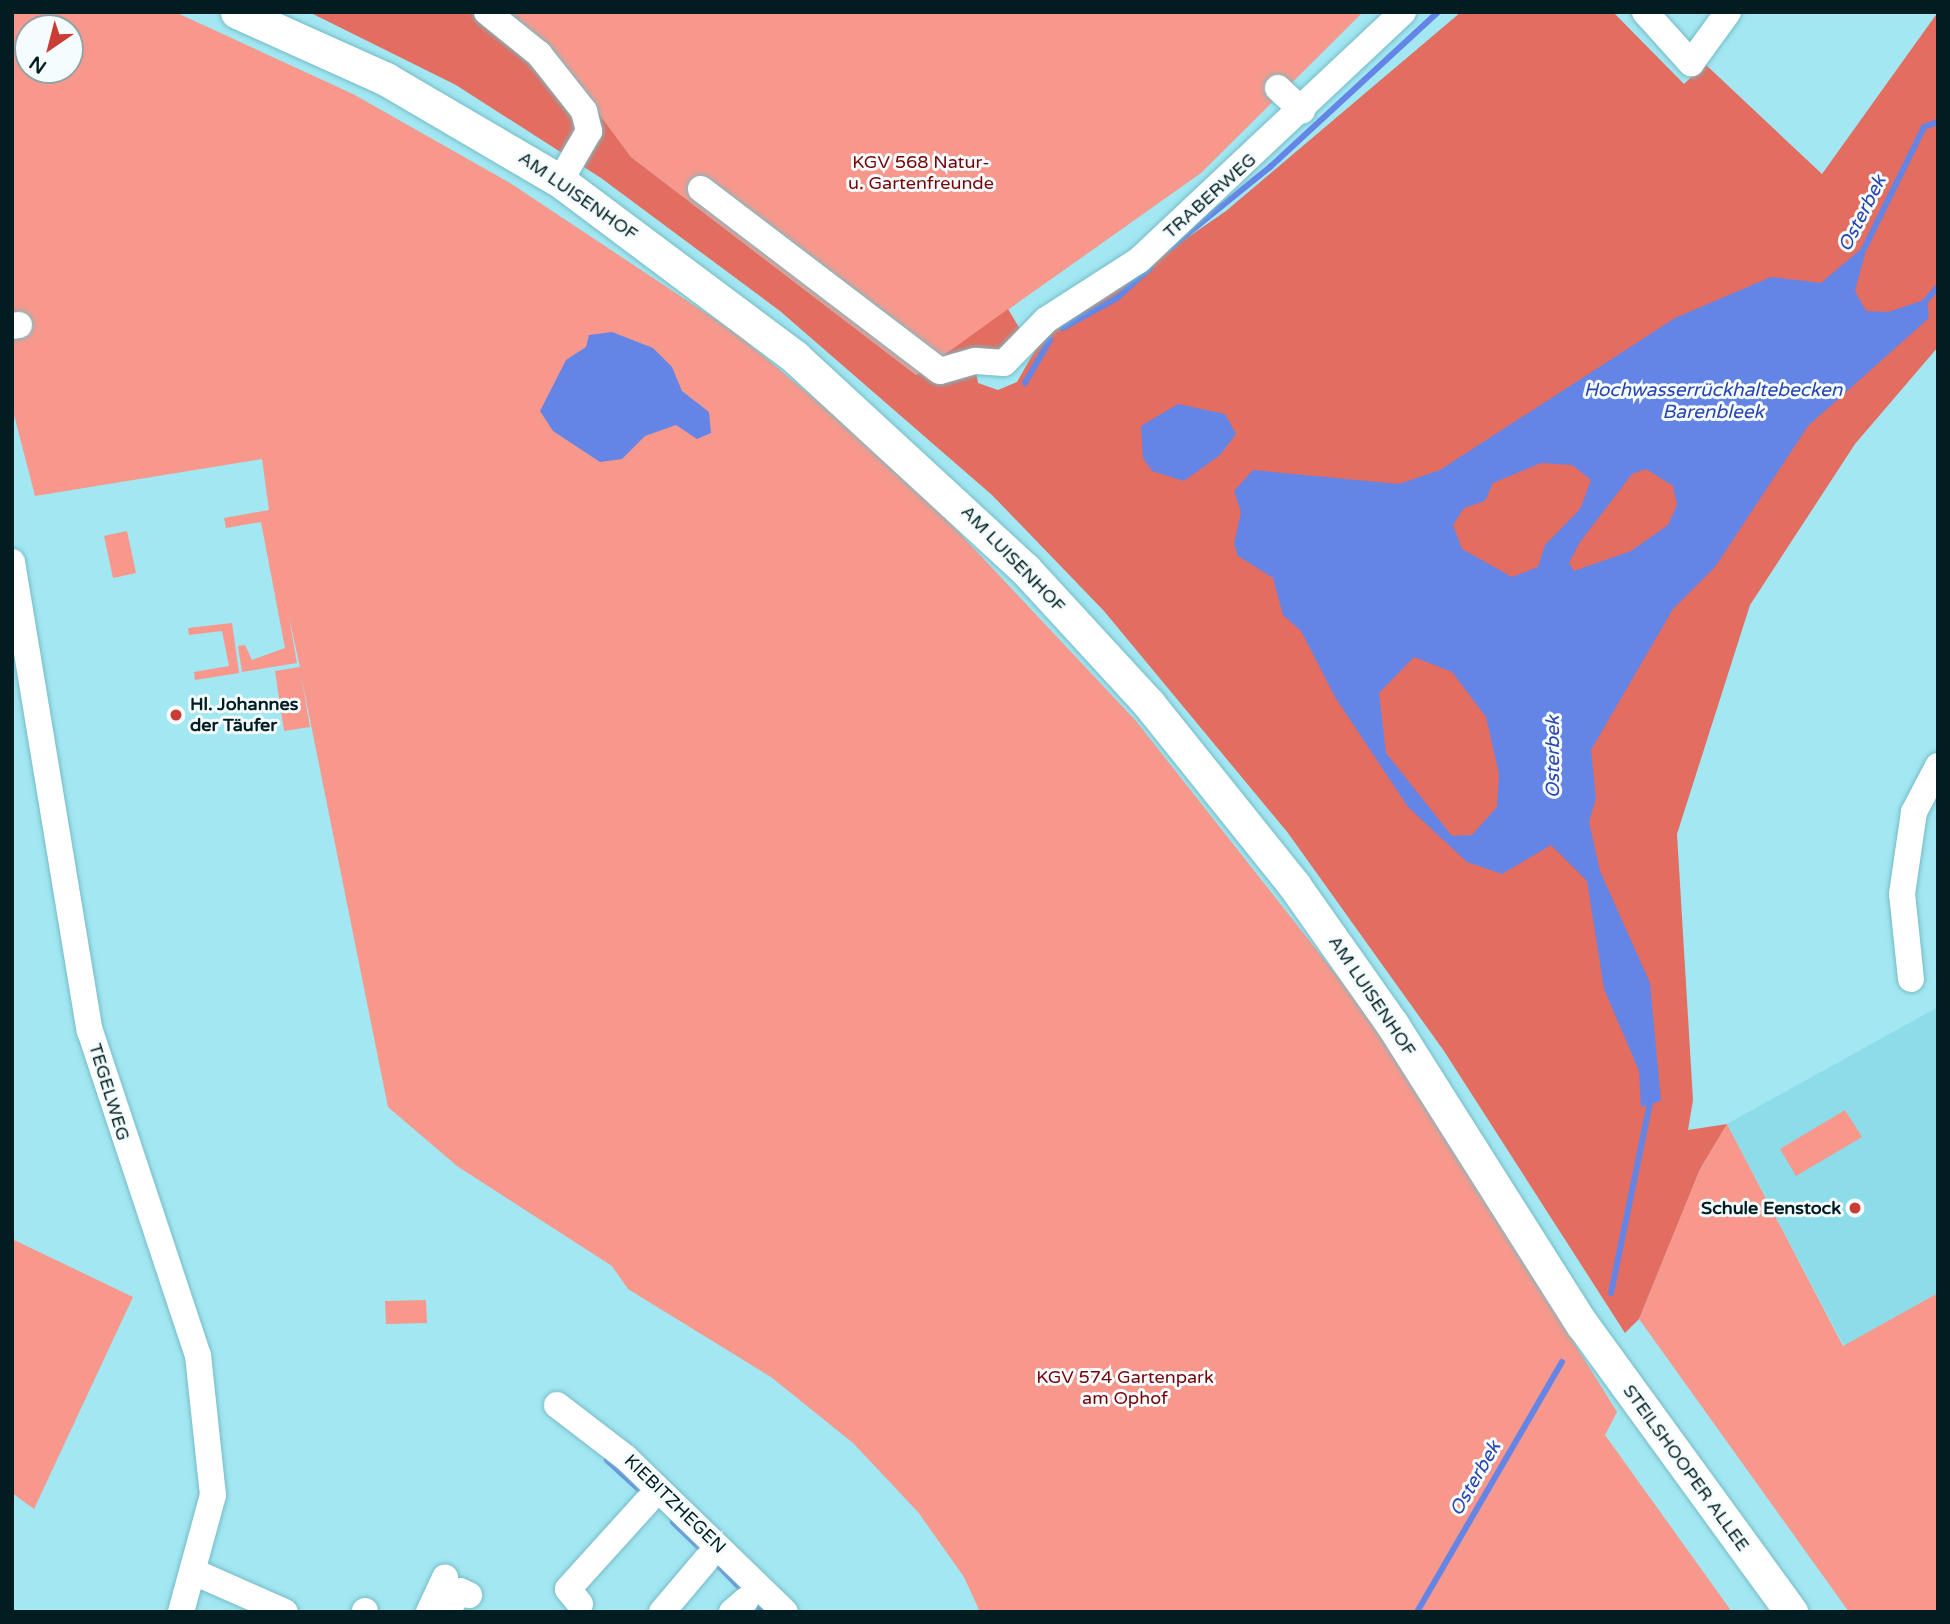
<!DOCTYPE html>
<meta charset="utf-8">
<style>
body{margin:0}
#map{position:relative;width:1950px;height:1624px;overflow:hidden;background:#a2e7f2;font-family:"Varela Round",sans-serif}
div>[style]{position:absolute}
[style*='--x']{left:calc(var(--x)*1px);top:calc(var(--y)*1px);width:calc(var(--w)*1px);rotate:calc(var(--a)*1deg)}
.built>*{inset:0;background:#8cdde9}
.green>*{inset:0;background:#f8988c}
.forest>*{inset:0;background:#e36d60}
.water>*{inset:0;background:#6485e6}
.stream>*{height:6px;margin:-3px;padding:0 3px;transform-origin:3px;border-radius:3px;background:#6485e6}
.roads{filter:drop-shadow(0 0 2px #76bbc5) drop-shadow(0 0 2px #76bbc5)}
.minor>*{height:26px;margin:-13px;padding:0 13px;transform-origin:13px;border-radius:13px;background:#fff}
.major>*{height:33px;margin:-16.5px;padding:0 16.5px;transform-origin:16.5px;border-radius:16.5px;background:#fff}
.dots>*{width:19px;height:19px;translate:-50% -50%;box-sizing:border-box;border:4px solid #f5fcfd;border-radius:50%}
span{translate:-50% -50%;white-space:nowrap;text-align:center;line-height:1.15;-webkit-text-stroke:6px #f5fcfd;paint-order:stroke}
.park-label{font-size:18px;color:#760206}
.street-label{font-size:18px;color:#011d21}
.poi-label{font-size:18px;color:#011d21;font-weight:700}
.left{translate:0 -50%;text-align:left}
.right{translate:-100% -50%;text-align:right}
.water-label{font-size:19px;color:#2943b3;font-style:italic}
.frame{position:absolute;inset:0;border:14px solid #011d21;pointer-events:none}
.north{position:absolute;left:14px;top:14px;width:70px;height:70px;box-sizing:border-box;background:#f5fcfd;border:2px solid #93a3a5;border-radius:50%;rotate:215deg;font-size:19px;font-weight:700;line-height:28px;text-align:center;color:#011d21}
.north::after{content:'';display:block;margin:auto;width:24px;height:32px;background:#ca3c34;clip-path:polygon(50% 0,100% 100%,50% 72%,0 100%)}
</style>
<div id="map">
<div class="built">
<i style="clip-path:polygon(1938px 1007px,1938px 1293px,1844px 1346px,1727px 1124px)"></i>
</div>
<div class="green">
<i style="clip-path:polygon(evenodd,12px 12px,175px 12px,353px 94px,510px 183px,736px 333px,903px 473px,1136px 721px,1380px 1030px,1617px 1412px,1605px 1435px,1732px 1612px,980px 1612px,964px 1577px,918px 1512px,853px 1443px,771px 1377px,628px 1289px,612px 1266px,457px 1166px,388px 1107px,301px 675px,310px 727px,284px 731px,275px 671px,300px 667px,289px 617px,297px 663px,242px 672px,238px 646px,245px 645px,252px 660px,285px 648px,261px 522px,226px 528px,224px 518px,269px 510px,262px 459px,35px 496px,12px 407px,12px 12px,28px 28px,70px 28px,70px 70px,28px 70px,28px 28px)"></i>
<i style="clip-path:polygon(498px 12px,1363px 12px,1201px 173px,916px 375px,631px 157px,571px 76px)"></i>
<i style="clip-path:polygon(127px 531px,136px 573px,113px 578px,104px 536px)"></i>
<i style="clip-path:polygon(232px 623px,239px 673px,195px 680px,194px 672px,229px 666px,222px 631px,189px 635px,188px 628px)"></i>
<i style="clip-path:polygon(1845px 1110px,1862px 1137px,1796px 1176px,1780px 1149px)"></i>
<i style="clip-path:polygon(1727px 1124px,1843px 1346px,1938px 1293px,1938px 1612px,1849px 1612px,1639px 1319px,1700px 1169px)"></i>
<i style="clip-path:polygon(12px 1239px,133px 1297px,34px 1509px,12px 1493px)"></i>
<i style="clip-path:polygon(426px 1300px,427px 1323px,386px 1324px,385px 1301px)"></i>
</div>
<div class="forest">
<i style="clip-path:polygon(309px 12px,498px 12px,571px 76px,631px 157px,916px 375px,1008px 309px,1020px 329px,976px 372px,978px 383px,998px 390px,1017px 382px,1042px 338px,1226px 211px,1461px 12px,1613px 12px,1684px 84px,1705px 64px,1822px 174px,1938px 12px,1938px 347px,1855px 444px,1750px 605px,1677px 834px,1693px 1100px,1688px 1130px,1727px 1124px,1700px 1169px,1639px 1319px,1625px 1333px,1444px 1051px,1288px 833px,1104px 611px,992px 495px,780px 311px,601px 178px,456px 85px)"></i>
</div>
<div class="water">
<i style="clip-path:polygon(evenodd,1868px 243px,1855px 291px,1866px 311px,1888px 312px,1927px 299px,1929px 318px,1808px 426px,1715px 567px,1673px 609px,1591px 750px,1596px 798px,1589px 822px,1600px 871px,1650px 983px,1661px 1101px,1641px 1107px,1639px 1071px,1604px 989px,1587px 881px,1551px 845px,1502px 874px,1467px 862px,1408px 807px,1335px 697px,1301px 631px,1283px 615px,1273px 578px,1238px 556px,1234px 544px,1241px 512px,1234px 491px,1253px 470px,1399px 484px,1440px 470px,1675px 318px,1771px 277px,1821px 283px,1868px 243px,1541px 463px,1572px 465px,1591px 480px,1580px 509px,1545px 545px,1538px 567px,1512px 577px,1462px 549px,1453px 525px,1464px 508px,1485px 501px,1493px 483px,1541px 463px,1868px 243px,1646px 469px,1673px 486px,1677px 505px,1668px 525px,1631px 551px,1574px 571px,1569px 563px,1580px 542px,1632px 474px,1646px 469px,1868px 243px,1414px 657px,1452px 672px,1486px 717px,1499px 774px,1497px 807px,1472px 835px,1452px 836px,1386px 753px,1379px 693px,1414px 657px)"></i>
<i style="clip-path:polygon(612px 332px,653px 348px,672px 367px,682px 391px,709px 412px,711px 433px,697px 439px,676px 425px,645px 436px,622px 459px,600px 462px,553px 431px,540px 411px,566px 360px,586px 347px,589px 335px)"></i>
<i style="clip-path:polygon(1178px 404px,1225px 414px,1236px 434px,1220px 455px,1184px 481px,1152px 471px,1143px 458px,1141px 426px)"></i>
</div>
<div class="stream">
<i style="--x:1170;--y:248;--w:129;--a:-39"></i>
<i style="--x:1270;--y:167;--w:229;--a:-42.7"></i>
<i style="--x:1864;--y:249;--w:136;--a:-63.8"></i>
<i style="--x:1924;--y:127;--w:15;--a:-20"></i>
<i style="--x:1923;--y:304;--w:23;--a:-49"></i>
<i style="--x:1063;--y:328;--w:62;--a:-29.1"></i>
<i style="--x:1117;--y:298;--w:45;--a:-42.3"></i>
<i style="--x:1025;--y:383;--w:50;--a:-59.8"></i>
<i style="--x:1611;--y:1293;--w:204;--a:-78.4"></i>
<i style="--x:607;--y:1460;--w:50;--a:42.6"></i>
<i style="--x:673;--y:1522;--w:43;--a:44.1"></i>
<i style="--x:717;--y:1564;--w:39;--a:46"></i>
<i style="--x:755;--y:1603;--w:12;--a:48"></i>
<i style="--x:1417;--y:1612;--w:289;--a:-59.9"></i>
</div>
<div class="roads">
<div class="minor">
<i style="--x:487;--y:12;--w:67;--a:38.9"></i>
<i style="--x:539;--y:54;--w:73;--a:51.7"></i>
<i style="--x:584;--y:111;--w:21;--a:76"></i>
<i style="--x:589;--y:131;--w:58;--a:120.1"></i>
<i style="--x:1645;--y:12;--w:69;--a:48"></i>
<i style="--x:1691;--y:63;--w:63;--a:-54"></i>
<i style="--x:1278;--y:88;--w:33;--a:43"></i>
<i style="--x:701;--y:189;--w:300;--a:37.3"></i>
<i style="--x:940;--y:371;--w:37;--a:-16"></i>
<i style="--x:976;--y:361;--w:28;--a:4"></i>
<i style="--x:1004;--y:363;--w:60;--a:-45.7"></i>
<i style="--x:1046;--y:320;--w:111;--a:-32.8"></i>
<i style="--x:1139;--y:260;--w:362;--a:-43.2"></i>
<i style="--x:12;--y:326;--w:7;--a:-8"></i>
<i style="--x:12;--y:562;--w:475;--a:80.6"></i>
<i style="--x:90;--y:1031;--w:342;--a:71.6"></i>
<i style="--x:198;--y:1355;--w:141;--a:83.9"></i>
<i style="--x:213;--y:1495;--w:121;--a:105.3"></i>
<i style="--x:1911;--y:979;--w:85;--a:-96"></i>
<i style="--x:1902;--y:894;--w:83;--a:-81.7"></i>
<i style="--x:1914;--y:812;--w:52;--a:-62.4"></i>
<i style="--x:557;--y:1405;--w:87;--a:37.5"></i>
<i style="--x:626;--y:1458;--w:221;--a:44.1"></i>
<i style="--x:194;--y:1572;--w:99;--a:23.7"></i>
<i style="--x:580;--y:1604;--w:19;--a:-129"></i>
<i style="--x:568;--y:1589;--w:118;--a:-47.8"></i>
<i style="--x:365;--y:1612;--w:1;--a:-90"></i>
<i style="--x:429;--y:1612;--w:38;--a:-65"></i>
<i style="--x:446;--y:1612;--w:25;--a:-56"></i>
<i style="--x:460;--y:1591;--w:10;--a:24"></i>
<i style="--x:662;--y:1612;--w:68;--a:-49.8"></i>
<i style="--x:732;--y:1612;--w:18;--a:-41"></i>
</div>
<div class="major">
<i style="--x:237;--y:12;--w:163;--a:24.2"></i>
<i style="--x:386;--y:79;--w:202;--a:30.4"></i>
<i style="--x:560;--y:181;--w:294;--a:36.8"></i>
<i style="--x:795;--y:357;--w:313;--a:42.7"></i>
<i style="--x:1025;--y:569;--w:183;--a:47.4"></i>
<i style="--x:1149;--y:704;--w:232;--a:51.3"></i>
<i style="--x:1294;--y:885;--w:170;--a:54.8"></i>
<i style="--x:1392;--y:1024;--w:355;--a:57.7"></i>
<i style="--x:1582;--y:1324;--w:356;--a:54"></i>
</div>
</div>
<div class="dots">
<i style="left:176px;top:715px;background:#ca3c34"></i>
<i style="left:1855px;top:1208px;background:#ca3c34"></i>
</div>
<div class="park-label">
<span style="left:921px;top:173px">KGV 568 Natur-<br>u. Gartenfreunde</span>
<span style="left:1125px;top:1388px">KGV 574 Gartenpark<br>am Ophof</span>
</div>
<div class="street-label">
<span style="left:578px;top:196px;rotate:35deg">AM LUISENHOF</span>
<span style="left:1210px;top:196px;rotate:-42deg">TRABERWEG</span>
<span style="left:1013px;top:559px;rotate:46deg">AM LUISENHOF</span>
<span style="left:1372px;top:996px;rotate:56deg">AM LUISENHOF</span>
<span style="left:109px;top:1092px;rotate:73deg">TEGELWEG</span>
<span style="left:1686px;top:1468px;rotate:54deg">STEILSHOOPER ALLEE</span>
<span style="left:675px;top:1504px;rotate:44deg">KIEBITZHEGEN</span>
</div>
<div class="poi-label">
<span class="left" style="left:190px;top:715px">Hl. Johannes<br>der Täufer</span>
<span class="right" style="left:1841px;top:1208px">Schule Eenstock</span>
</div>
<div class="water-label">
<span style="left:1863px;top:214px;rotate:-63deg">Osterbek</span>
<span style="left:1713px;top:402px">Hochwasserrückhaltebecken<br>Barenbleek</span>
<span style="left:1554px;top:757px;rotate:-90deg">Osterbek</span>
<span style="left:1476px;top:1479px;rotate:-60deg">Osterbek</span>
</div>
<div class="frame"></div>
<div class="north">N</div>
</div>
